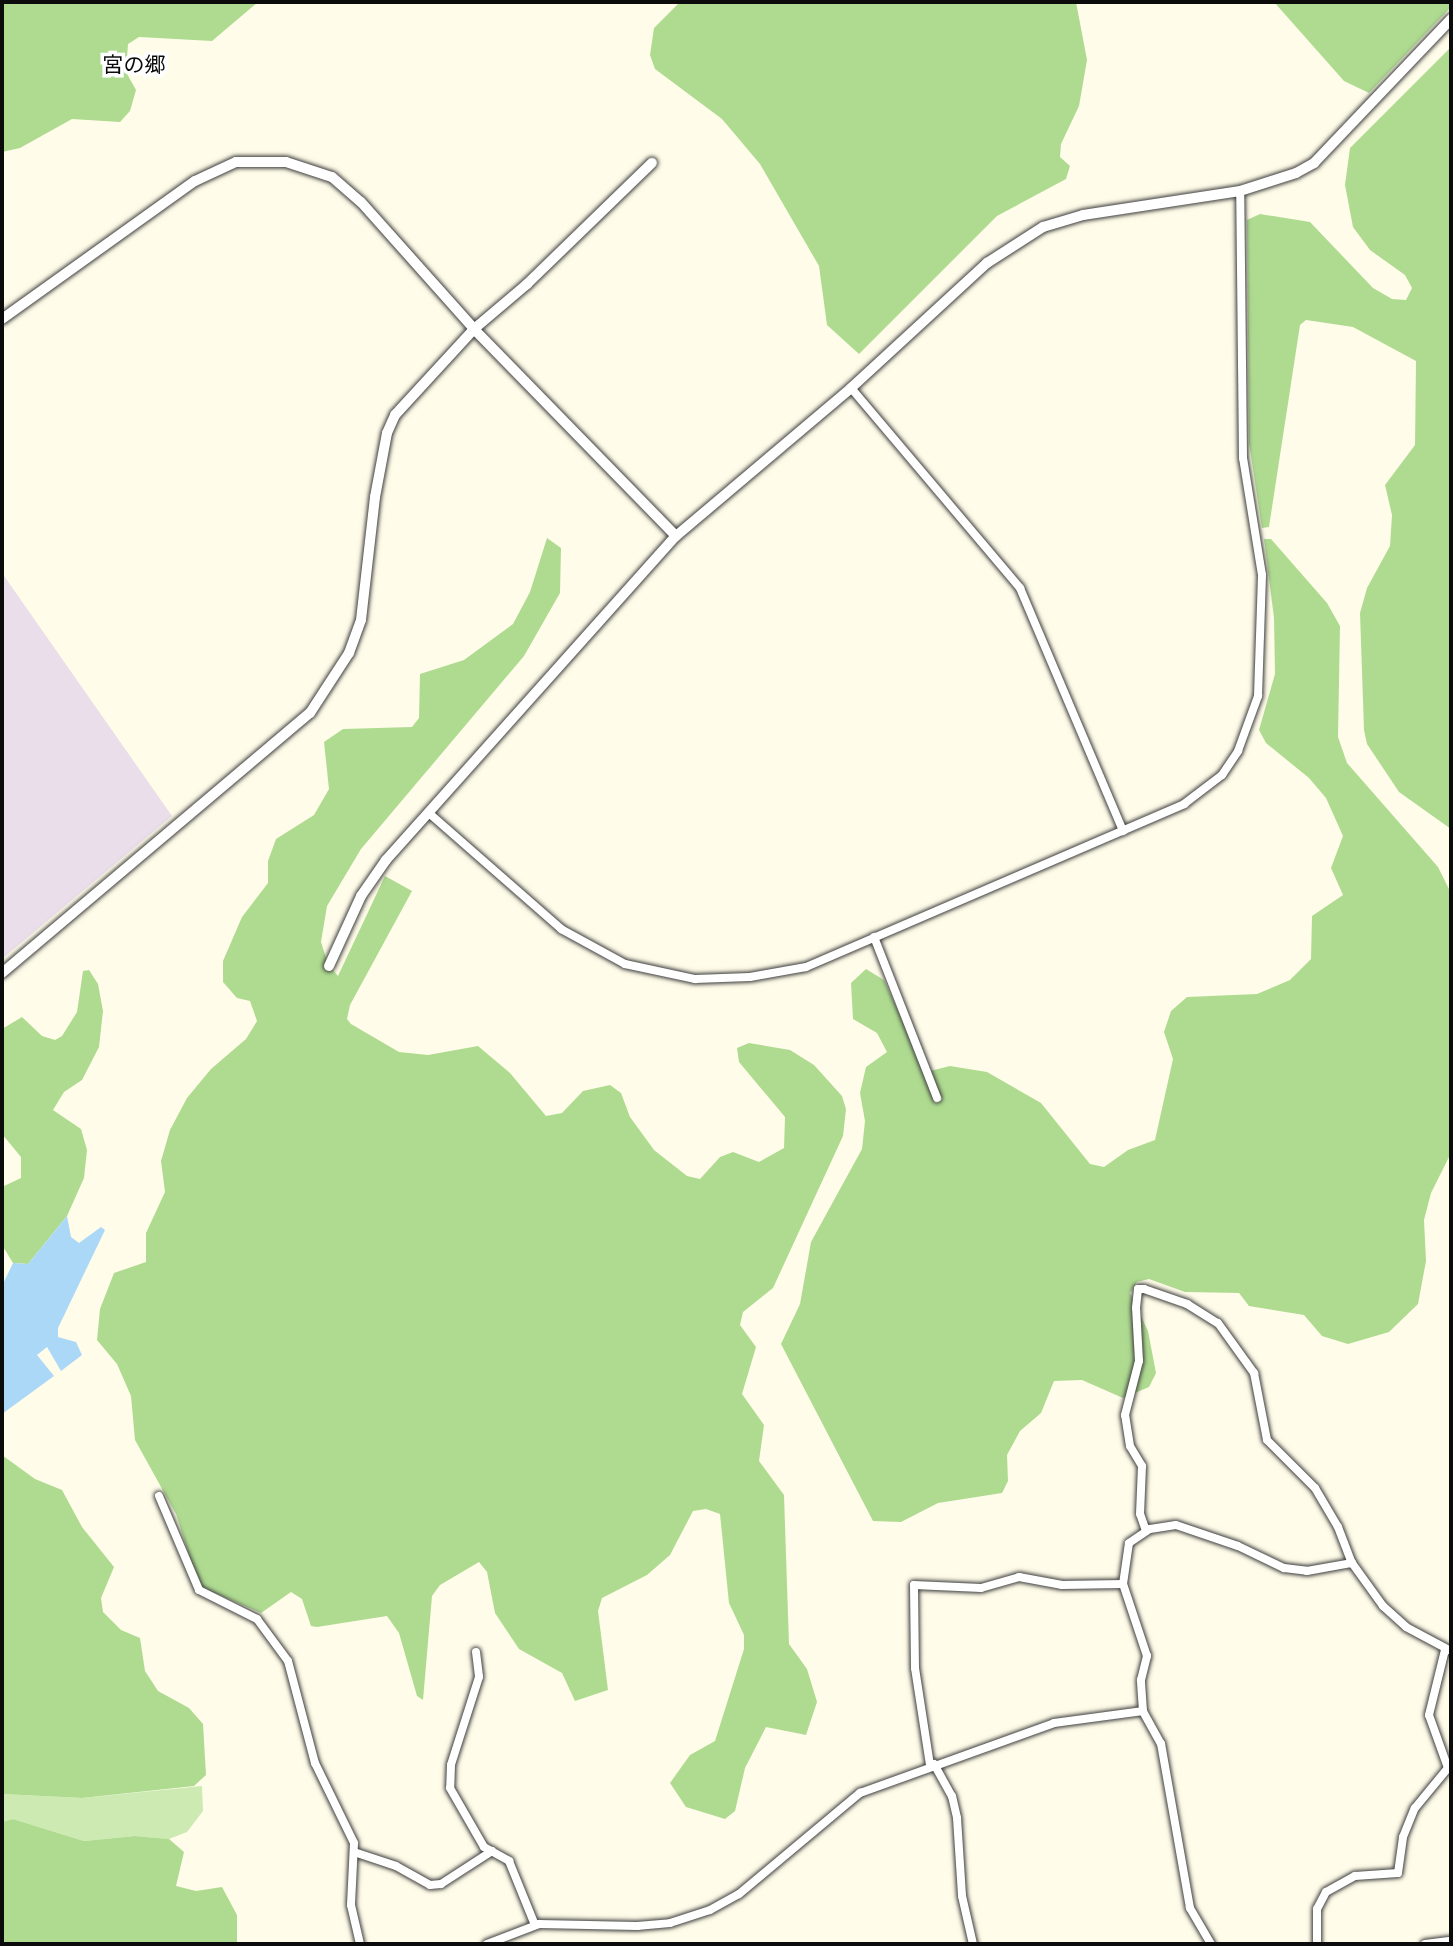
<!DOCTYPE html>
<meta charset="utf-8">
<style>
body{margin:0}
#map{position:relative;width:1453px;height:1946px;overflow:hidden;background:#fffce9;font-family:Lora,"Noto Sans JP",serif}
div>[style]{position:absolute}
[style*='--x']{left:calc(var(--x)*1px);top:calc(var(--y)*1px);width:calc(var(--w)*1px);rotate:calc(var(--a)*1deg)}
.industrial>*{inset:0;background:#eadeeb}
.green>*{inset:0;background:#cdeab2}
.forest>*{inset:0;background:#afdb91}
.water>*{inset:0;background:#acd8f8}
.roads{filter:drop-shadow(0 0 2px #3e3e3e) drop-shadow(0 0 2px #3e3e3e)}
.minor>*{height:8px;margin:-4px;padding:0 4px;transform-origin:4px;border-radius:4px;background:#fff}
.tertiary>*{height:10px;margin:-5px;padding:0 5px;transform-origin:5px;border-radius:5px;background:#fff}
span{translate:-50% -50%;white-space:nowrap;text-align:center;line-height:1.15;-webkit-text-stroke:7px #fff;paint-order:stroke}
.quarter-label{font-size:21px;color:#0b0b0b}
.frame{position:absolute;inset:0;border:4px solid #0b0b0b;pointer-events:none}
</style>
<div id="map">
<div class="industrial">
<i style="clip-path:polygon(2px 573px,172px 816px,2px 959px)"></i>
</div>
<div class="green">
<i style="clip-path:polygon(202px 1786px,203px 1811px,187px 1832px,169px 1839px,135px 1836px,84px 1841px,13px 1819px,2px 1822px,2px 1794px,82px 1798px)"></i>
</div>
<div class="forest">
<i style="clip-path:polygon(2px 2px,258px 2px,212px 41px,139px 37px,128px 44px,126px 72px,136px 90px,130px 111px,120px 122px,72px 119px,20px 148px,2px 152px)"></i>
<i style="clip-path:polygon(680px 2px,1076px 2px,1087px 60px,1079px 106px,1061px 144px,1060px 157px,1070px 166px,1066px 179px,997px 216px,859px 354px,827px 325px,819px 266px,760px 164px,722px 119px,655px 69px,650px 55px,654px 28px)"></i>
<i style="clip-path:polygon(1274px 2px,1451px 2px,1451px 7px,1369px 93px,1344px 81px)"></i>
<i style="clip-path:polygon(1451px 47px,1451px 829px,1399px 792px,1367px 744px,1364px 730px,1360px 613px,1367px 588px,1390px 546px,1392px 515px,1385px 485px,1415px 445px,1416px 361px,1353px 327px,1306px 320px,1300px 325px,1269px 527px,1262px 528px,1249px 443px,1247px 220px,1260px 214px,1310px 222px,1373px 288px,1392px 299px,1406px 300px,1412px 288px,1405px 275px,1370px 250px,1353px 227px,1345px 185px,1350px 148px)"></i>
<i style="clip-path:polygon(547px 538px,561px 548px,560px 593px,524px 656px,361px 849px,327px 906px,321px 942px,328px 964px,338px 976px,385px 876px,412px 891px,350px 1005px,347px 1019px,351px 1024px,399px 1052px,428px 1055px,478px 1046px,510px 1073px,546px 1116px,562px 1113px,583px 1091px,610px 1085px,621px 1093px,630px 1117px,654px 1150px,687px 1176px,700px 1179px,720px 1157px,733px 1152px,759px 1162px,784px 1148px,785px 1117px,739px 1062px,737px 1048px,749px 1043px,790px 1050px,814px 1065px,842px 1096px,846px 1109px,843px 1136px,773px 1288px,743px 1312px,740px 1325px,756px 1347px,742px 1394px,764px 1425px,759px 1461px,784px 1495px,789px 1644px,807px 1669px,817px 1702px,806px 1735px,766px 1727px,745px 1768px,735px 1811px,725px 1819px,686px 1807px,670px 1783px,690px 1755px,715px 1741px,744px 1649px,744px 1635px,729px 1603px,720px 1514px,706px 1509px,693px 1511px,670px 1555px,647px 1575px,602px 1598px,598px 1611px,608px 1690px,575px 1701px,562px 1673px,519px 1649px,495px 1613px,487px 1572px,479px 1562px,440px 1585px,432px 1596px,423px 1700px,417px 1696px,399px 1633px,387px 1616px,317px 1627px,311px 1626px,302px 1599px,291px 1592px,261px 1613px,199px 1586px,176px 1514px,135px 1440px,131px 1396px,117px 1364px,97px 1340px,100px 1309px,114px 1273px,146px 1262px,146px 1233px,165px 1192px,161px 1161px,170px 1130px,187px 1098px,211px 1069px,246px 1039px,257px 1021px,250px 1001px,237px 998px,223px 982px,223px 961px,242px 917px,268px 883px,268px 861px,276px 839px,314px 815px,329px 789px,324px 742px,343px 729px,412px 727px,419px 718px,420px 674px,464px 660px,513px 624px,530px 592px)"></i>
<i style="clip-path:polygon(1264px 539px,1271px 539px,1327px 603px,1340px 626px,1338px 737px,1347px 763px,1438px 867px,1451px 893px,1451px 1153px,1431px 1193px,1424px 1220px,1426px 1261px,1418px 1304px,1389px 1332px,1348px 1344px,1322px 1336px,1304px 1315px,1249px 1306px,1239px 1293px,1185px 1292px,1149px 1279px,1137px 1282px,1130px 1293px,1148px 1331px,1156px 1373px,1149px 1387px,1123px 1398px,1082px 1380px,1054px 1381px,1041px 1413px,1020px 1431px,1007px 1455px,1008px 1481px,1002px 1493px,938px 1503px,901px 1522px,873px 1521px,781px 1344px,800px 1304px,811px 1242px,862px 1149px,865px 1121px,860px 1093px,866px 1067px,887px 1052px,877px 1033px,853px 1019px,851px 983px,866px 969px,884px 980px,926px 1072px,950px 1066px,987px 1072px,1041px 1103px,1090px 1164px,1104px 1167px,1128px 1150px,1155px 1140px,1173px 1059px,1164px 1032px,1171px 1011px,1187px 997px,1257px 994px,1290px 980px,1311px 959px,1312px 916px,1343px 895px,1331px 868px,1343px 836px,1326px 798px,1309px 778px,1266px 743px,1259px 730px,1275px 674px,1274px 618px)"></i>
<i style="clip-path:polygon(89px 970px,98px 984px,103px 1011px,99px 1047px,82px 1080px,64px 1092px,53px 1110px,81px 1129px,87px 1150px,84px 1178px,67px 1216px,28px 1264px,13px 1263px,2px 1245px,2px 1187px,21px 1178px,21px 1157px,2px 1134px,2px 1029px,22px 1017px,42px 1036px,55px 1040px,62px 1036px,77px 1012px,83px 971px)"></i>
<i style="clip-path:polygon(2px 1455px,35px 1479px,62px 1490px,82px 1527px,114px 1567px,101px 1598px,103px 1612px,121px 1630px,140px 1638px,145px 1671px,158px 1691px,189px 1708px,203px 1724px,206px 1775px,194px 1786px,82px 1798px,2px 1794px)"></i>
<i style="clip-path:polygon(13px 1819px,84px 1841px,135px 1836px,169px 1839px,184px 1852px,176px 1886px,196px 1891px,222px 1887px,237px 1915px,237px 1944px,2px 1944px,2px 1822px)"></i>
</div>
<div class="water">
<i style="clip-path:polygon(67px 1216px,71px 1237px,79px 1243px,101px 1227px,105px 1230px,58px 1328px,58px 1337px,76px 1342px,82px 1355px,61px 1371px,47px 1347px,37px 1355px,54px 1376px,2px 1414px,2px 1286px,13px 1263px,28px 1264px)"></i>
</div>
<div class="roads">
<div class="minor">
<i style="--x:851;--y:388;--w:262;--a:49.8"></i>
<i style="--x:1020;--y:588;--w:264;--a:67"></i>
<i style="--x:431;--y:815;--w:173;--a:41.2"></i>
<i style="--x:561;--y:929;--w:73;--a:28.7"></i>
<i style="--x:625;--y:964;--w:72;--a:12.1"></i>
<i style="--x:695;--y:979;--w:55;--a:-2.1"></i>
<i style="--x:750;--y:977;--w:57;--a:-10.1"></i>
<i style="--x:806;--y:967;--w:412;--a:-23.3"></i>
<i style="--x:1184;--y:804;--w:48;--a:-37.3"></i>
<i style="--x:1222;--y:775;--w:29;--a:-56"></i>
<i style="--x:1238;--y:751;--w:59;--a:-70"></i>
<i style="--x:1258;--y:696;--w:121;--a:-88.1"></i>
<i style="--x:1262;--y:575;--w:119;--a:-99.2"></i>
<i style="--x:1243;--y:458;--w:267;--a:-90.6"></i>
<i style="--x:874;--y:937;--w:173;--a:68.6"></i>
<i style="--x:159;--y:1496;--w:102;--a:66.9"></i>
<i style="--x:199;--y:1590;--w:65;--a:26.6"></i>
<i style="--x:257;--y:1619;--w:52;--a:53.6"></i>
<i style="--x:288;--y:1661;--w:106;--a:75.2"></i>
<i style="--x:315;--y:1763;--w:89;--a:64"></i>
<i style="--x:354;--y:1843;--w:62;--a:92.8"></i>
<i style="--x:351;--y:1905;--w:40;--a:77"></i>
<i style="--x:1146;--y:1531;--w:18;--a:-109"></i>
<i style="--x:1140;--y:1514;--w:48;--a:-87.6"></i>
<i style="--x:1142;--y:1466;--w:23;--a:-121"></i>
<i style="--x:1130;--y:1446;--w:31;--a:-99"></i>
<i style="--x:1125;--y:1415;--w:56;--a:-75.5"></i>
<i style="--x:1139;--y:1361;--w:53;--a:-93.2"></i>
<i style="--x:1136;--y:1308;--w:19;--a:-84"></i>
<i style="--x:1138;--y:1289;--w:6;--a:0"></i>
<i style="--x:1144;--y:1289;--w:46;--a:19.2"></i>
<i style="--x:1187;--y:1304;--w:36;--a:32"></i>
<i style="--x:1218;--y:1323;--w:62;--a:54.2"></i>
<i style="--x:1254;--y:1373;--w:68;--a:79"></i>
<i style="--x:1267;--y:1440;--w:68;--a:45"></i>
<i style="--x:1315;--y:1488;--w:45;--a:59.5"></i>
<i style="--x:1338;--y:1527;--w:39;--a:69"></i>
<i style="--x:476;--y:1652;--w:25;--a:83"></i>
<i style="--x:479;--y:1677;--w:92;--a:107.7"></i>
<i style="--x:451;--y:1765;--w:23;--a:92"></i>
<i style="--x:450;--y:1788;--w:68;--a:60"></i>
<i style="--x:484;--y:1847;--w:29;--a:29"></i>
<i style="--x:509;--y:1861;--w:69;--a:67.9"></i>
<i style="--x:934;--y:1764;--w:37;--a:61"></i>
<i style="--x:952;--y:1796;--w:23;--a:77"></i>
<i style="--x:957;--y:1818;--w:78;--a:86.3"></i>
<i style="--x:962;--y:1896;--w:49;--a:77.1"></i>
<i style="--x:930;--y:1765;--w:98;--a:-98.8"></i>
<i style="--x:915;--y:1668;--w:83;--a:-90.7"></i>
<i style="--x:914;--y:1585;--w:67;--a:2.6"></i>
<i style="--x:981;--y:1588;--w:40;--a:-16"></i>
<i style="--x:1019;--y:1577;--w:44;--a:10.5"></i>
<i style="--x:1062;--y:1585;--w:61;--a:-0.9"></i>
<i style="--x:354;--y:1852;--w:44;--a:18.4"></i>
<i style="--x:396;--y:1866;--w:39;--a:29"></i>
<i style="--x:430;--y:1885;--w:11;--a:-5"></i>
<i style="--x:441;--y:1884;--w:61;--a:-32.9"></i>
<i style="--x:487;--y:1944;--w:56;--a:-21"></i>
<i style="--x:539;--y:1924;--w:98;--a:1.2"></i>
<i style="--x:637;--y:1926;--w:33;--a:-5"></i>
<i style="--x:670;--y:1923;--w:42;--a:-18"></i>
<i style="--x:710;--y:1910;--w:33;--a:-29"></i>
<i style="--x:739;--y:1894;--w:158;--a:-39.9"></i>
<i style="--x:860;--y:1793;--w:206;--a:-19.8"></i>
<i style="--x:1054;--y:1723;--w:90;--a:-7.7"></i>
<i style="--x:1211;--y:1944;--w:42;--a:-120.3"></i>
<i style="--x:1190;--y:1908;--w:167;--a:-100"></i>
<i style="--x:1161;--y:1744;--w:38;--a:-119"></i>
<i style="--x:1143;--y:1711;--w:31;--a:-94"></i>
<i style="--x:1141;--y:1680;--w:25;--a:-76"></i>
<i style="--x:1147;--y:1656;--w:76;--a:-108.4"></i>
<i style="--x:1123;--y:1584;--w:41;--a:-81.7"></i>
<i style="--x:1129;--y:1543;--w:25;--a:-34"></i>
<i style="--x:1150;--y:1529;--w:26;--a:-9"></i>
<i style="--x:1176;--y:1525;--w:65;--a:18.7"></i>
<i style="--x:1238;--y:1546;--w:51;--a:25.6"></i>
<i style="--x:1284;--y:1568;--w:23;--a:7"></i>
<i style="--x:1307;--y:1571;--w:46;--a:-10.1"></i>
<i style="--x:1352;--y:1563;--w:53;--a:54.2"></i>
<i style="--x:1383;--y:1606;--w:31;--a:42"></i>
<i style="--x:1406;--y:1627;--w:51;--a:28.1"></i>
<i style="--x:1317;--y:1944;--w:35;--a:-90"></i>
<i style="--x:1317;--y:1909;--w:19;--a:-62"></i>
<i style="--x:1326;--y:1892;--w:33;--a:-29"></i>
<i style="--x:1355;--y:1876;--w:43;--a:-4"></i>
<i style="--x:1398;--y:1873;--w:36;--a:-82"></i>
<i style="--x:1403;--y:1837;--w:31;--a:-68"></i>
<i style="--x:1415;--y:1808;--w:52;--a:-50.5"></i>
<i style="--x:1448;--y:1768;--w:56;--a:-109.7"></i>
<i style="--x:1429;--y:1715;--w:67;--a:-76.2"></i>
<i style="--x:1425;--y:1944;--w:26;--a:-7"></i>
</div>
<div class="tertiary">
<i style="--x:2;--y:319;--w:237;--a:-35.6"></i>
<i style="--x:195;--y:181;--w:45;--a:-24.9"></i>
<i style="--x:236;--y:162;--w:50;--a:0"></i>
<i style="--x:286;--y:162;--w:48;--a:18.1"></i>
<i style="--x:332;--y:177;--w:38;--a:41"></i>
<i style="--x:361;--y:202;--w:170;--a:48.3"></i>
<i style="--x:474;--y:329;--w:289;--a:45.7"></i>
<i style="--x:329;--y:966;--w:77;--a:-65.4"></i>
<i style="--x:361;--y:896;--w:44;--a:-55.2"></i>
<i style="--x:386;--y:860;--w:435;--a:-48.2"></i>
<i style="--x:676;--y:536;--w:229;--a:-40.2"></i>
<i style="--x:851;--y:388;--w:185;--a:-42.6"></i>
<i style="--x:987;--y:263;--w:67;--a:-32.7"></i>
<i style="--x:1043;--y:227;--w:42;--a:-16.7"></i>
<i style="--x:1083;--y:215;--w:159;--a:-8.7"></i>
<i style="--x:1240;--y:191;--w:59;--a:-17.8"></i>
<i style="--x:1296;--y:173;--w:21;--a:-29"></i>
<i style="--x:1314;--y:163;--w:199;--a:-46.4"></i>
<i style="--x:2;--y:973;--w:403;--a:-40.2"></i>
<i style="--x:310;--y:713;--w:72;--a:-57"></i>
<i style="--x:349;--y:653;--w:35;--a:-70"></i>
<i style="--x:361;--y:620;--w:124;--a:-83.5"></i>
<i style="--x:375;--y:497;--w:65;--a:-79.4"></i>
<i style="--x:387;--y:433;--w:20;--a:-66"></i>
<i style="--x:395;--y:415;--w:117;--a:-47.4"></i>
<i style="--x:474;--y:329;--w:70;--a:-40.3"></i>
<i style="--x:527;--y:284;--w:174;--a:-44.1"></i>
</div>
</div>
<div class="quarter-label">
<span style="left:134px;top:65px">宮の郷</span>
</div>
<div class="frame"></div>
</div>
